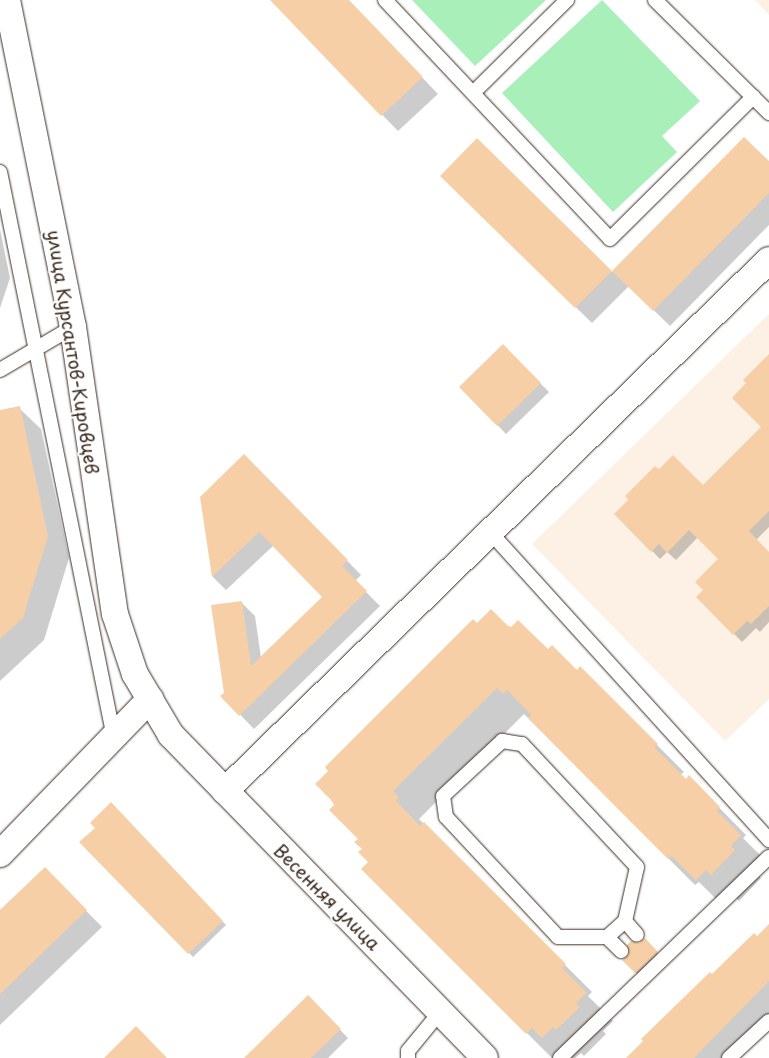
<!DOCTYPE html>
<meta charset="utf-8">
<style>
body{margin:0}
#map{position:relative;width:769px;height:1058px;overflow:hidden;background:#fff;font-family:"Playpen Sans",sans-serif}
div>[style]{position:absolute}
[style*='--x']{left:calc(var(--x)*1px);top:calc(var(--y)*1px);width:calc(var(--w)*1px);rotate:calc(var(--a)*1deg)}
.built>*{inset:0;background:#fcf1e4}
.green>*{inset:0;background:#a9efba}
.shadow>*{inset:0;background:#0003}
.building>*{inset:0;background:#f6cfa6}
.roads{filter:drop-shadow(0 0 1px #3b2a1e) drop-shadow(0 0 1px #3b2a1e)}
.service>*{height:14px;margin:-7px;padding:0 7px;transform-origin:7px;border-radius:7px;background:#fff}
.minor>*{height:26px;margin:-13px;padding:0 13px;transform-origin:13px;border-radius:13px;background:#fff}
span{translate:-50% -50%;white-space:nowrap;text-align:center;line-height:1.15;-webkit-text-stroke:4.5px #fff;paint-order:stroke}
.street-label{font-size:18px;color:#3b2a1e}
</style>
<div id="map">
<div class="built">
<i style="clip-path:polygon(755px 0,769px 0,769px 15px)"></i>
<i style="clip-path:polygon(769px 314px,769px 699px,725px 741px,532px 544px)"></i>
</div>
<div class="green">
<i style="clip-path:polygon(412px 0,546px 0,475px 66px)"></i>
<i style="clip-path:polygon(602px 0,700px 101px,662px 136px,677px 152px,613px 212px,502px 93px)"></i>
</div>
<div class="shadow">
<i style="clip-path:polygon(271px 0,348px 0,438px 94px,398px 131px)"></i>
<i style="clip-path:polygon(744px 139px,769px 163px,769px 225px,670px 326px,629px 286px,592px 323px,442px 176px,477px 140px,612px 272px)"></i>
<i style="clip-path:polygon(0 229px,10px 278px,0 308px)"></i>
<i style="clip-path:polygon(503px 346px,549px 392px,506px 434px,461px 387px)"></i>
<i style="clip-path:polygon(769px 356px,769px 527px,756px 540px,769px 554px,769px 622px,760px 632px,756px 628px,742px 642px,698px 597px,705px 590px,720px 559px,698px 537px,676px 560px,667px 552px,660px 559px,616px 514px,659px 471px,703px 486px,763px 427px,748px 383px)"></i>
<i style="clip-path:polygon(19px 408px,41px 429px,69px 558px,44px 640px,0 681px,0 412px)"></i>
<i style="clip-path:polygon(258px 469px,361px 575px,355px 581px,380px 606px,254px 729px,222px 696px,225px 693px,241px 602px,255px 616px,261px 658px,324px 597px,274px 545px,226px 590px,213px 577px,201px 497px)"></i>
<i style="clip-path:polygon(477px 625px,507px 627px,577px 671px,580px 668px,684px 772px,680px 775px,686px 781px,689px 777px,746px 835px,743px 838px,768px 863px,757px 874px,761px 878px,739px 901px,734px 896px,724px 907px,699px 882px,695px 885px,524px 714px,419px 819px,592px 992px,588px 996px,613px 1021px,603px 1031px,606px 1034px,584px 1056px,581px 1053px,575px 1058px,552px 1058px,363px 869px,370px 862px,359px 839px)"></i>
<i style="clip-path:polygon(111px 804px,226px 925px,193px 957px,81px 842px,97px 828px)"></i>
<i style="clip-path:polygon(45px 869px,102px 927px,0 1025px,0 912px)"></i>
<i style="clip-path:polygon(769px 927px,769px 1028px,738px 1058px,627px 1058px)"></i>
<i style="clip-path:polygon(645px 940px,665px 961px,644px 981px,624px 960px)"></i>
<i style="clip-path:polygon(308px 997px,348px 1038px,328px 1058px,245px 1058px)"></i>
</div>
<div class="building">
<i style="clip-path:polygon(270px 0,349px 0,423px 77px,381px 116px)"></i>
<i style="clip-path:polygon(744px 137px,769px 161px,769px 193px,653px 311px,612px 271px)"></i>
<i style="clip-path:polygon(477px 138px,612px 271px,575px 308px,440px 176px)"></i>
<i style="clip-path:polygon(503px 344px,541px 383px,497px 426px,459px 387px)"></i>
<i style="clip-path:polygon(769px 354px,769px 511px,749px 531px,769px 552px,769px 606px,751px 624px,747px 621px,733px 635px,696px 597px,703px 590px,695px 582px,718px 559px,689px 530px,667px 553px,659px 544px,651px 552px,614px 514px,628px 500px,625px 496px,655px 466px,659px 469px,673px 455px,703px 485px,761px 427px,732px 398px,746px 383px,743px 380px)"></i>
<i style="clip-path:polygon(20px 406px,48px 536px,23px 618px,0 639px,0 410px)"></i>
<i style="clip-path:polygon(244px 454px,348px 560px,342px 566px,367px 591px,239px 716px,220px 696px,224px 693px,211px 605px,242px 601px,251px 666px,322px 597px,259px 532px,212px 577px,200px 497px)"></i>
<i style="clip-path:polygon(491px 609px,507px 625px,511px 627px,518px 620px,548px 649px,552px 645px,577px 670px,580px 666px,658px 744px,654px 747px,686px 779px,689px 775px,720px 807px,717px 811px,741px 835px,731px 846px,735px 850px,711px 875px,706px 870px,696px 880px,671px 856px,668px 859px,620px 811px,528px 718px,531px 715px,507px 690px,503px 694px,497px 688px,393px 791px,399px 797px,396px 801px,420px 826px,424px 822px,566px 964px,562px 968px,587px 993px,576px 1003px,580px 1007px,556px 1030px,553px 1027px,542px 1038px,532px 1028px,526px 1034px,361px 869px,368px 862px,358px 852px,362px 849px,354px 842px,358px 839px,329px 810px,334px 805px,331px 800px,315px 784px,328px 771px,325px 767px,473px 619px,477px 623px)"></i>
<i style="clip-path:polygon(111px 802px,223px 921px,188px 954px,79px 842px,95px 828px,90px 823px)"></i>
<i style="clip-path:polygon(45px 867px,87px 910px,0 994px,0 910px)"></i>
<i style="clip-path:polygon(769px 924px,769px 981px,694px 1058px,626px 1058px,643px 1041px,641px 1039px,710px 972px,712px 974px,754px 933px,757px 936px)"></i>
<i style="clip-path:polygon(645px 938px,658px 952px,635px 973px,622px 960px,629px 954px,627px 945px,631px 941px,639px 943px)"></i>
<i style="clip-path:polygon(308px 995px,341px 1029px,311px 1058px,244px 1058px)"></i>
<i style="clip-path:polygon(136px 1026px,167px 1058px,104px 1058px)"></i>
</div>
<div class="roads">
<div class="service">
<i style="--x:385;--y:0;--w:328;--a:46.7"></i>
<i style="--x:610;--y:239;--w:202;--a:-44.8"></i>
<i style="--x:655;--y:0;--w:161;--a:44.7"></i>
<i style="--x:474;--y:92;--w:131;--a:-44.7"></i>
<i style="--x:0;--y:172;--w:577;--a:78.61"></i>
<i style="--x:0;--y:370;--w:85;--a:-30.5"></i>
<i style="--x:490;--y:532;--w:416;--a:47.8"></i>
<i style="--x:502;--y:741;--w:20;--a:9"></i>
<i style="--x:522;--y:744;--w:168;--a:46.9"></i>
<i style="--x:637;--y:867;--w:55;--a:102.5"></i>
<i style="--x:625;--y:921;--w:24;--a:138"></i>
<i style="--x:607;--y:937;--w:49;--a:180"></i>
<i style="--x:558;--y:937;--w:164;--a:-133"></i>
<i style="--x:446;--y:817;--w:21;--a:-98"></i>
<i style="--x:443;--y:796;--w:81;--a:-43"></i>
<i style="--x:625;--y:921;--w:18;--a:49"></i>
<i style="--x:607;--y:937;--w:20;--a:45"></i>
<i style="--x:408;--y:1058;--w:7;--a:-90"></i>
<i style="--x:408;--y:1051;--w:50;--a:-50.6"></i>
<i style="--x:560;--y:1058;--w:290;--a:-43.9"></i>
<i style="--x:729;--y:1058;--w:54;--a:-42.8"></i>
</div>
<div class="minor">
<i style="--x:7;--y:0;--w:334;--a:78.6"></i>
<i style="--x:73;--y:327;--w:290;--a:81.7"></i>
<i style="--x:115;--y:614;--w:63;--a:71.6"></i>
<i style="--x:135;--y:674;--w:71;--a:59.5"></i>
<i style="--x:171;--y:735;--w:450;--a:45.8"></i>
<i style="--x:225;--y:791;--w:760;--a:-44.31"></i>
<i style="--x:0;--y:854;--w:216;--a:-45.9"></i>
</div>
</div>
<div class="street-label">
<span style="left:73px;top:352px;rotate:81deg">улица Курсантов-Кировцев</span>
<span style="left:327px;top:897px;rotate:45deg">Весенняя улица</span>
</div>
</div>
